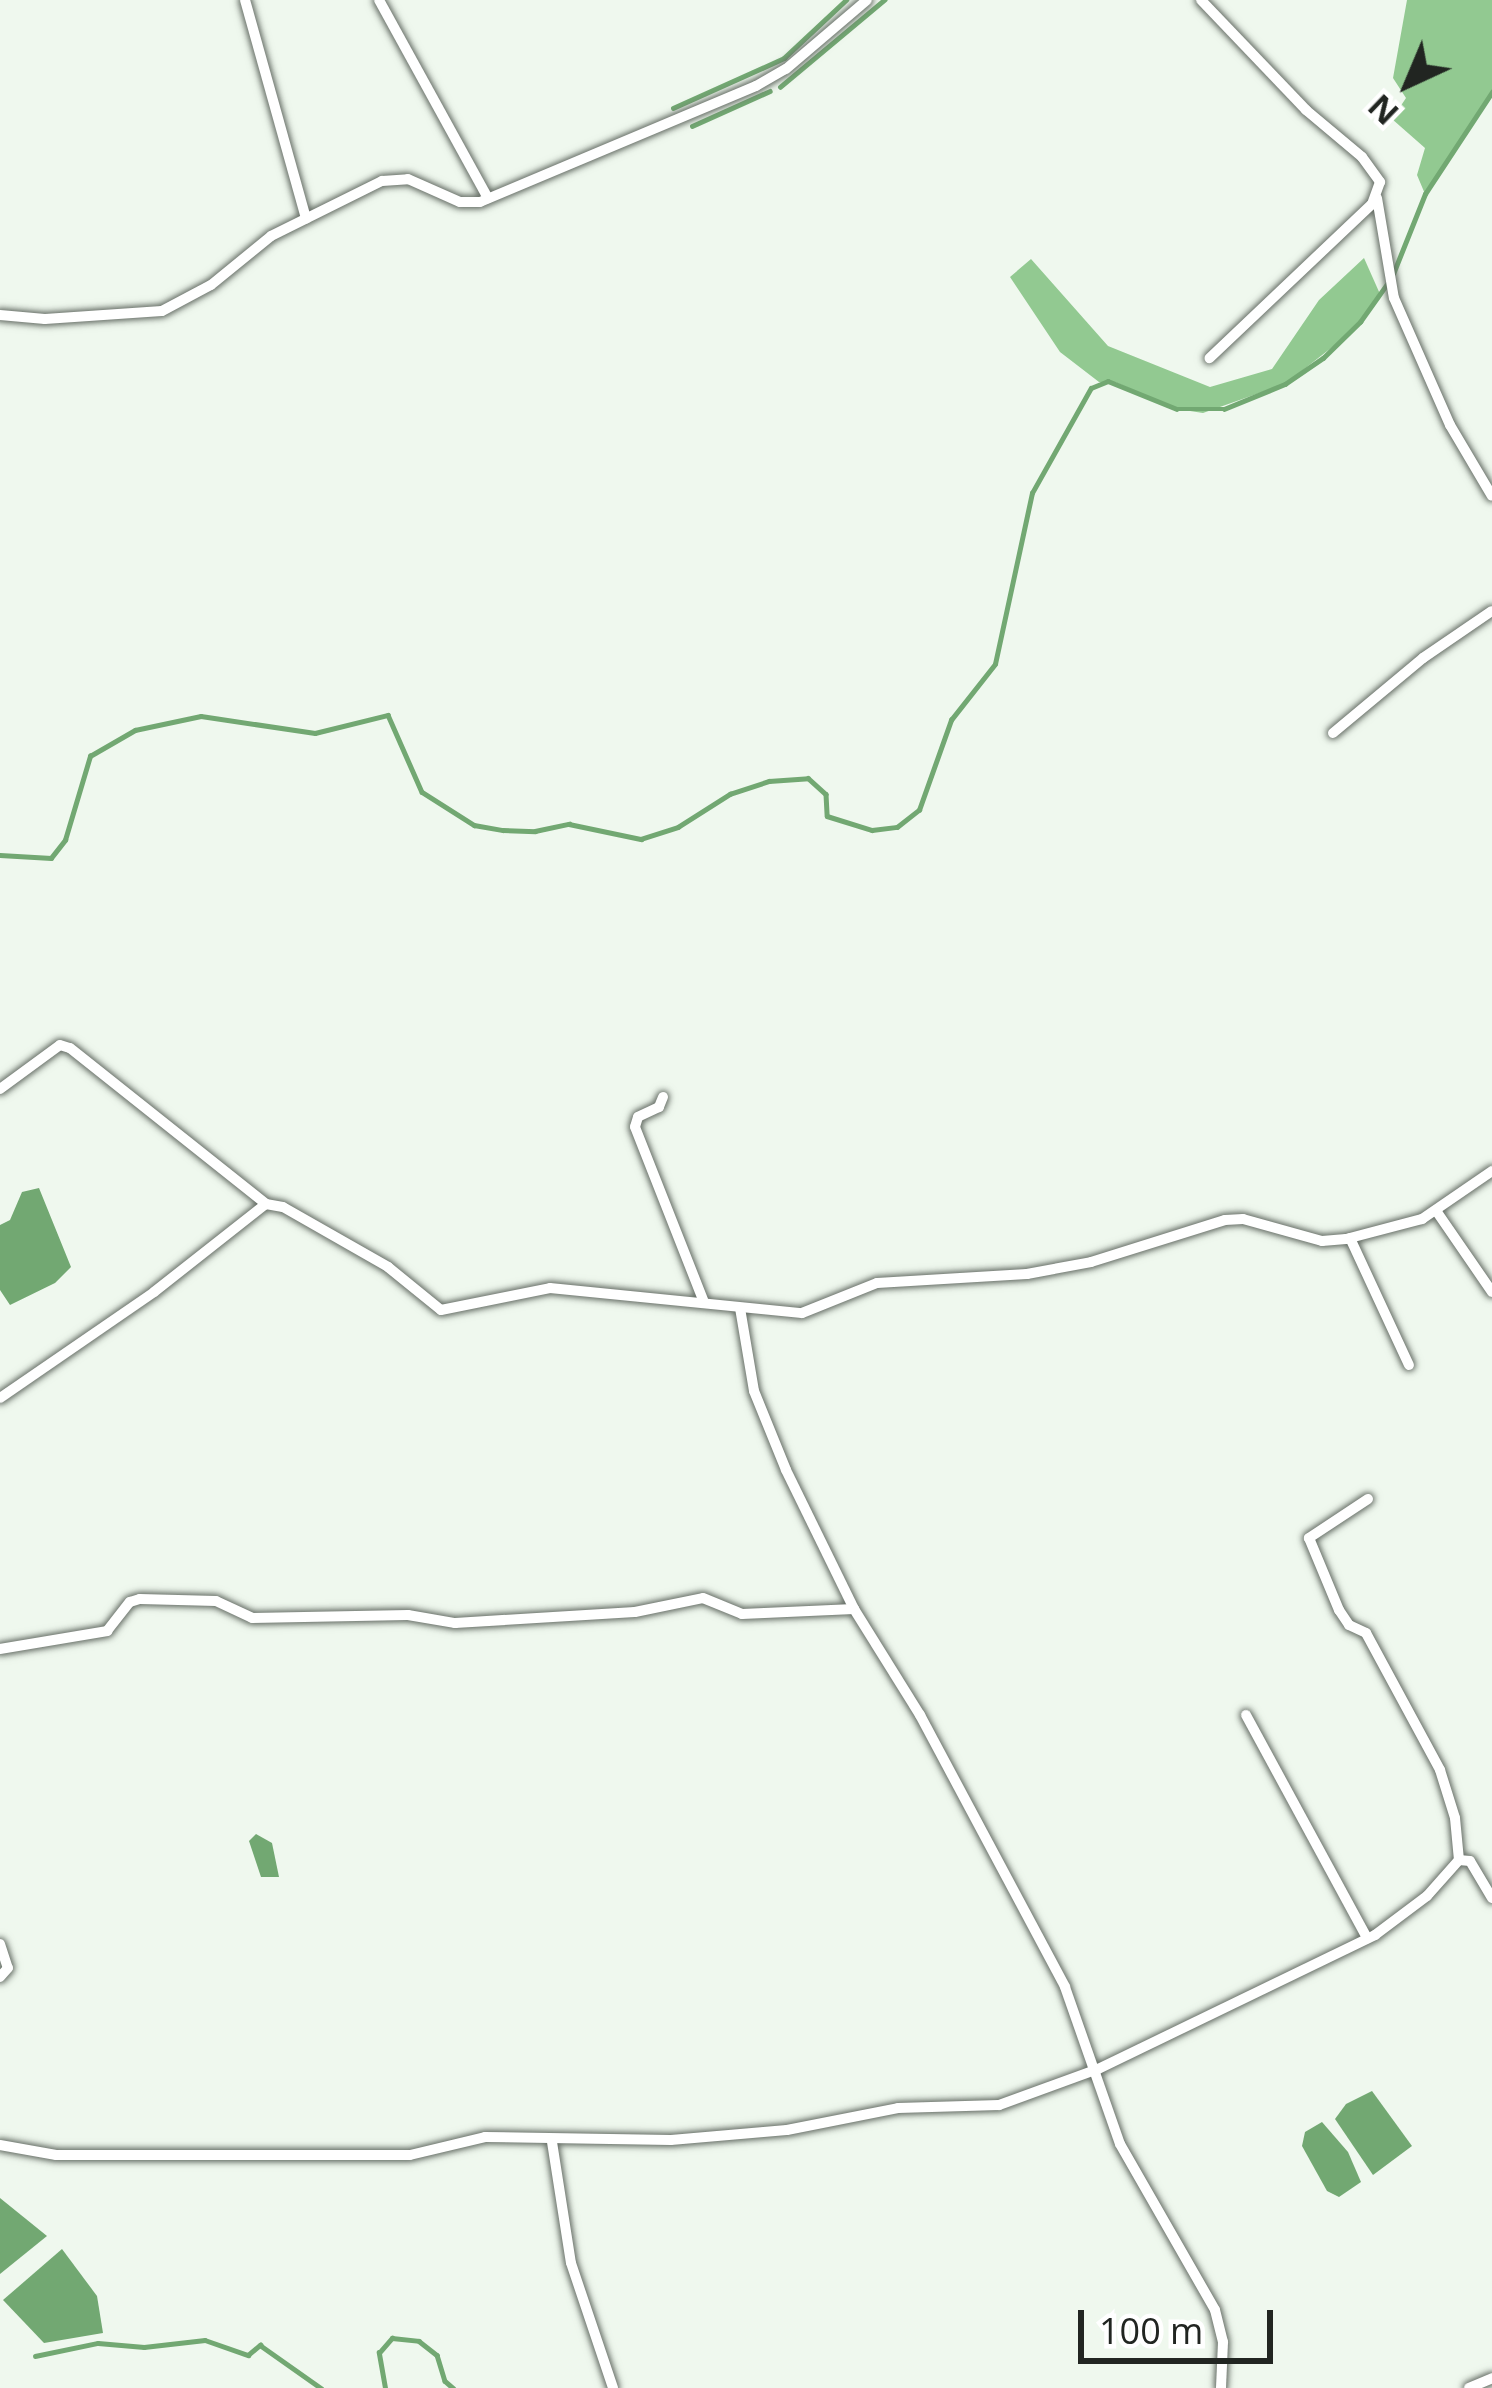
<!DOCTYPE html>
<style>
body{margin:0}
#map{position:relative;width:1492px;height:2388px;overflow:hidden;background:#eff8ee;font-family:"Open Sans",sans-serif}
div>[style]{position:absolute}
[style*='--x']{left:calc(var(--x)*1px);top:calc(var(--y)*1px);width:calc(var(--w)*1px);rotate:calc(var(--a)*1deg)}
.forest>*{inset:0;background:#92c991}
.water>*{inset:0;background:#72a872}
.stream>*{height:4.5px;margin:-2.25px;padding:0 2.25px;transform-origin:2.25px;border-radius:2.25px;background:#72a872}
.roads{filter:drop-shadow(0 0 3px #676f67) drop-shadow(0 0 3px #676f67)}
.street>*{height:10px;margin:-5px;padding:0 5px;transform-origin:5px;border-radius:5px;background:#fff}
span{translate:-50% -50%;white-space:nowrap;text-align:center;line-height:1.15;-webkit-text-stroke:9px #fff;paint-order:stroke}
.north{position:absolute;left:1348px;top:24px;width:120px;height:120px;-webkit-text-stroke:9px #fff;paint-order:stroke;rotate:224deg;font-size:33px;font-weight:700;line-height:48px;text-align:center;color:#212521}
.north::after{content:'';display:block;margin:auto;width:42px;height:54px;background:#212521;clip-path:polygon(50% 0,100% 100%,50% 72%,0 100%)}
.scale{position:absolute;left:1078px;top:2310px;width:195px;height:54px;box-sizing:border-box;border:6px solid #212521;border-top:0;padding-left:15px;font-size:36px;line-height:42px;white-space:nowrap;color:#212521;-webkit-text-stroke:9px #fff;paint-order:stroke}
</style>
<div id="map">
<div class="forest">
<i style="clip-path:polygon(1407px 0,1492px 0,1492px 92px,1425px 194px,1417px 175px,1425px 148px,1392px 119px,1406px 98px,1393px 78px)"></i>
<i style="clip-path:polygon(1364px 258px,1380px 294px,1349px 334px,1285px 384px,1203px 413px,1177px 409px,1115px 382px,1099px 382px,1060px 352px,1010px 277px,1031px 259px,1108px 346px,1210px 387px,1272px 369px,1319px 300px)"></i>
</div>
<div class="water">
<i style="clip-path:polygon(39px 1188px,71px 1267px,55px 1283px,10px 1305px,0 1290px,0 1225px,10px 1220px,22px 1192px)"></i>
<i style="clip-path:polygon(256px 1834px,272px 1843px,279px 1877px,261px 1877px,249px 1841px)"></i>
<i style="clip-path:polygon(1372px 2091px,1412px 2146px,1373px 2175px,1335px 2119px,1346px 2104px)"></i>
<i style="clip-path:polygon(1322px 2122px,1348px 2152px,1361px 2182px,1339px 2197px,1327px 2191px,1302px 2146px,1305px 2132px)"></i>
<i style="clip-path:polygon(0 2198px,47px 2236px,0 2274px)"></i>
<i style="clip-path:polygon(62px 2249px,97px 2296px,103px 2333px,44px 2343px,3px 2300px)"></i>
</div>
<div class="stream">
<i style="--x:780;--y:87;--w:136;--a:-39.9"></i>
<i style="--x:673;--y:108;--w:122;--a:-24.2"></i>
<i style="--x:784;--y:58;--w:85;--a:-43.1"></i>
<i style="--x:692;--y:126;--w:85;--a:-24.2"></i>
<i style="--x:1393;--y:274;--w:86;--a:-68.2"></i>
<i style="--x:1425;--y:194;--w:122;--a:-56.7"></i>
<i style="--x:0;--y:855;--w:51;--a:3.4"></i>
<i style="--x:51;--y:858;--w:23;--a:-52"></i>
<i style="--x:65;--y:840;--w:88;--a:-73.4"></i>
<i style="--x:90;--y:756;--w:52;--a:-30"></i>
<i style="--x:135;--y:730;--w:67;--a:-12"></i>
<i style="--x:201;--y:716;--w:115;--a:8.5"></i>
<i style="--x:315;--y:733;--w:75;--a:-13.9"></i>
<i style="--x:388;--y:715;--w:84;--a:66.2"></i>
<i style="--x:422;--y:792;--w:62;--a:32.4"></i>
<i style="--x:474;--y:825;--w:29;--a:10"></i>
<i style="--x:503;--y:830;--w:32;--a:2"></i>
<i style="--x:535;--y:831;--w:35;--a:-12"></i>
<i style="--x:569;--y:824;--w:74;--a:11.8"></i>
<i style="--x:641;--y:839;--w:39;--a:-18"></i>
<i style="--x:678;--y:827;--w:62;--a:-32.4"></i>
<i style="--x:730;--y:794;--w:41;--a:-18.4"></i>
<i style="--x:769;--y:781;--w:39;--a:-4"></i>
<i style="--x:808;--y:778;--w:24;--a:42"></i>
<i style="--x:826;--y:794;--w:22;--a:87"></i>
<i style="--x:827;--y:816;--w:47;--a:17.3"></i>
<i style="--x:872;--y:830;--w:25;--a:-7"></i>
<i style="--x:897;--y:827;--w:28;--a:-38"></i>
<i style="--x:919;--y:810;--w:96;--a:-70.4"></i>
<i style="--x:951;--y:720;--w:71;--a:-51.8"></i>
<i style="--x:995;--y:664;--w:175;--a:-77.8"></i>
<i style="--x:1032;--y:493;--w:120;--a:-60.7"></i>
<i style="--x:1091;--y:388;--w:18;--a:-22"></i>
<i style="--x:1108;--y:381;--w:74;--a:22.1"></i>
<i style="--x:1177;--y:409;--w:47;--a:0"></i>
<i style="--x:1224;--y:409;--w:66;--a:-22.3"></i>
<i style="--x:1285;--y:384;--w:46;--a:-34.4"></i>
<i style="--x:1323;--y:358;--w:52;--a:-44.2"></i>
<i style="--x:1360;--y:322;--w:47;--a:-54.6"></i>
<i style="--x:35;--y:2356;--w:64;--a:-11.7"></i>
<i style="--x:98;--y:2343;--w:46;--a:5"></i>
<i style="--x:144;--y:2347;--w:61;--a:-6.5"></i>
<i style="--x:205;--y:2340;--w:46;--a:19.2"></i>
<i style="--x:248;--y:2355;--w:16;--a:-40"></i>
<i style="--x:260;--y:2345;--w:75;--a:35.2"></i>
<i style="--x:385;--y:2388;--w:36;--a:-100"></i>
<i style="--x:379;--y:2353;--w:20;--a:-49"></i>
<i style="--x:392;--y:2338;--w:27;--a:6"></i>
<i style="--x:419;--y:2341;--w:23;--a:38"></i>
<i style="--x:437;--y:2355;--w:27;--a:73"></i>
<i style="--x:445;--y:2381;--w:11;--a:41"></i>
</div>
<div class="roads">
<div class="street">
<i style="--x:245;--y:0;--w:227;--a:74.4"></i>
<i style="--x:379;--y:0;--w:226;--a:61.2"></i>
<i style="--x:1201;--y:0;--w:152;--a:46.3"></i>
<i style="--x:1306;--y:110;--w:73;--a:40"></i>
<i style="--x:1362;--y:157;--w:31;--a:54"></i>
<i style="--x:1380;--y:182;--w:23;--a:110"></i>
<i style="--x:1372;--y:204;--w:224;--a:136.5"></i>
<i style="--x:1377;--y:198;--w:101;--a:80.4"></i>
<i style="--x:1394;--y:298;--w:139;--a:66.2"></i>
<i style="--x:1450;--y:425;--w:82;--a:59.4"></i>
<i style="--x:0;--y:315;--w:45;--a:5.1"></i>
<i style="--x:45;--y:319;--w:117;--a:-3.9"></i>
<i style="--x:162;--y:311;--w:55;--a:-28"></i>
<i style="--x:211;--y:285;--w:77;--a:-39.2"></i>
<i style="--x:271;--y:236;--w:124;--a:-26.4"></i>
<i style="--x:382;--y:181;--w:26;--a:-4"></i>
<i style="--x:408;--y:179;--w:57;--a:23.9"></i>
<i style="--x:460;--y:202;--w:20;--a:0"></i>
<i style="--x:480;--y:202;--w:299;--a:-22.8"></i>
<i style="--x:756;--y:86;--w:34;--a:-30"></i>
<i style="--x:786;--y:69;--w:106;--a:-40.4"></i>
<i style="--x:1333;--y:733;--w:117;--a:-39.8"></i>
<i style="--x:1423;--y:658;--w:83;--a:-34.3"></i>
<i style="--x:0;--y:1089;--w:74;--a:-36.3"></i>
<i style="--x:60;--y:1045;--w:10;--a:17"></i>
<i style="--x:70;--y:1048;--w:251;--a:38.5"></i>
<i style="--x:663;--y:1097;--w:11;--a:112"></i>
<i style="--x:659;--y:1107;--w:23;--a:155"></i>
<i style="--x:638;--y:1117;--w:10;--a:107"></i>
<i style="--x:635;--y:1127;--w:186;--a:68.5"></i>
<i style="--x:1437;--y:1212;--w:97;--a:55.5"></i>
<i style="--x:1350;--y:1238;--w:140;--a:65.1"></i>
<i style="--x:740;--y:1308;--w:84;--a:80.4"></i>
<i style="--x:754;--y:1391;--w:85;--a:67.9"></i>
<i style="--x:786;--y:1470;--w:155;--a:63.9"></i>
<i style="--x:854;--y:1609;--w:125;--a:58.1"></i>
<i style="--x:920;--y:1715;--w:308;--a:61.9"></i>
<i style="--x:1065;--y:1987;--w:166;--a:70.7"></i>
<i style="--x:1120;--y:2144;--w:191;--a:60.2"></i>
<i style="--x:1215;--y:2310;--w:33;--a:76"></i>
<i style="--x:1223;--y:2342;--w:46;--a:92.5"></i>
<i style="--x:0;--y:1398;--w:187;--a:-34.5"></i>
<i style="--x:154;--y:1292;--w:142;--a:-38.2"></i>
<i style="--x:266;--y:1204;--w:17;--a:10"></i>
<i style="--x:283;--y:1207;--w:121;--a:29.7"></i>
<i style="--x:388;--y:1267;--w:68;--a:39.1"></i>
<i style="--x:441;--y:1310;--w:111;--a:-11.4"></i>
<i style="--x:550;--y:1288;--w:253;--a:5.7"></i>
<i style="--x:802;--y:1313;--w:81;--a:-21.8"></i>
<i style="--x:877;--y:1283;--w:150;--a:-3.4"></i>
<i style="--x:1027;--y:1274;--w:65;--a:-10.6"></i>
<i style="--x:1091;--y:1262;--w:140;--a:-17.4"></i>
<i style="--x:1225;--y:1220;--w:18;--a:-3"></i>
<i style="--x:1243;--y:1219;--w:82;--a:15.6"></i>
<i style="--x:1322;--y:1241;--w:24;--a:-5"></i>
<i style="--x:1346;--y:1239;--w:79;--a:-14.7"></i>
<i style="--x:1422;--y:1219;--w:85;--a:-34.4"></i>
<i style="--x:1368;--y:1499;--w:71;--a:146.5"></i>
<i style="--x:1309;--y:1538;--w:78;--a:67.4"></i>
<i style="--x:1339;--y:1610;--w:18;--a:56"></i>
<i style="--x:1349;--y:1625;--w:19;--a:25"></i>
<i style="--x:1366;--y:1633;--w:156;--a:61.6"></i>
<i style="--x:1440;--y:1770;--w:50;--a:72.6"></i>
<i style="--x:1455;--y:1818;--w:42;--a:84.6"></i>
<i style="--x:0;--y:1649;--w:109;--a:-9.5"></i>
<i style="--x:107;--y:1631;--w:37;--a:-52"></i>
<i style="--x:130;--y:1602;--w:10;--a:-17"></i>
<i style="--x:140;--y:1599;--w:76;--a:1.5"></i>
<i style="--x:216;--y:1601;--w:40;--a:25"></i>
<i style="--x:252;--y:1618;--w:156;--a:-1.1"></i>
<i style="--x:408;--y:1615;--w:48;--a:9.7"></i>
<i style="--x:455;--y:1623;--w:180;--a:-3.5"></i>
<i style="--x:635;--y:1612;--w:69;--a:-11.6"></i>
<i style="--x:703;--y:1598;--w:42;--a:22.3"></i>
<i style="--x:742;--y:1614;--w:112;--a:-2.6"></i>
<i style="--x:1246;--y:1715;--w:254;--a:61.5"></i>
<i style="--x:0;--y:1944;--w:25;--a:72"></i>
<i style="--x:8;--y:1968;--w:12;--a:132"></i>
<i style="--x:552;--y:2142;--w:122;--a:81.1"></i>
<i style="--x:571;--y:2263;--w:132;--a:71.4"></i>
<i style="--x:0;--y:2145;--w:57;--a:10.1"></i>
<i style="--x:56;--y:2155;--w:354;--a:0"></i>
<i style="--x:410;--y:2155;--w:77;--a:-13.5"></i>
<i style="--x:485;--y:2137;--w:186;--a:0.9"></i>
<i style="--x:671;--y:2140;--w:116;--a:-4.9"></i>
<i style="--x:787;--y:2130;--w:113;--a:-11.2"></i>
<i style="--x:898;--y:2108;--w:101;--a:-1.7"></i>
<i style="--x:999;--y:2105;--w:105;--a:-20"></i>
<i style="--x:1098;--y:2069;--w:308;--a:-25.8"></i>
<i style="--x:1375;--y:1935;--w:65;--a:-36.9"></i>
<i style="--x:1427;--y:1896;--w:48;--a:-48.4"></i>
<i style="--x:1459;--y:1860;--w:11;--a:5"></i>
<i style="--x:1470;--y:1861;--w:43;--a:59.3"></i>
<i style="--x:1469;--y:2388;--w:25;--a:-23"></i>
</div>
</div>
<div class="north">N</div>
<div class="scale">100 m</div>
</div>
